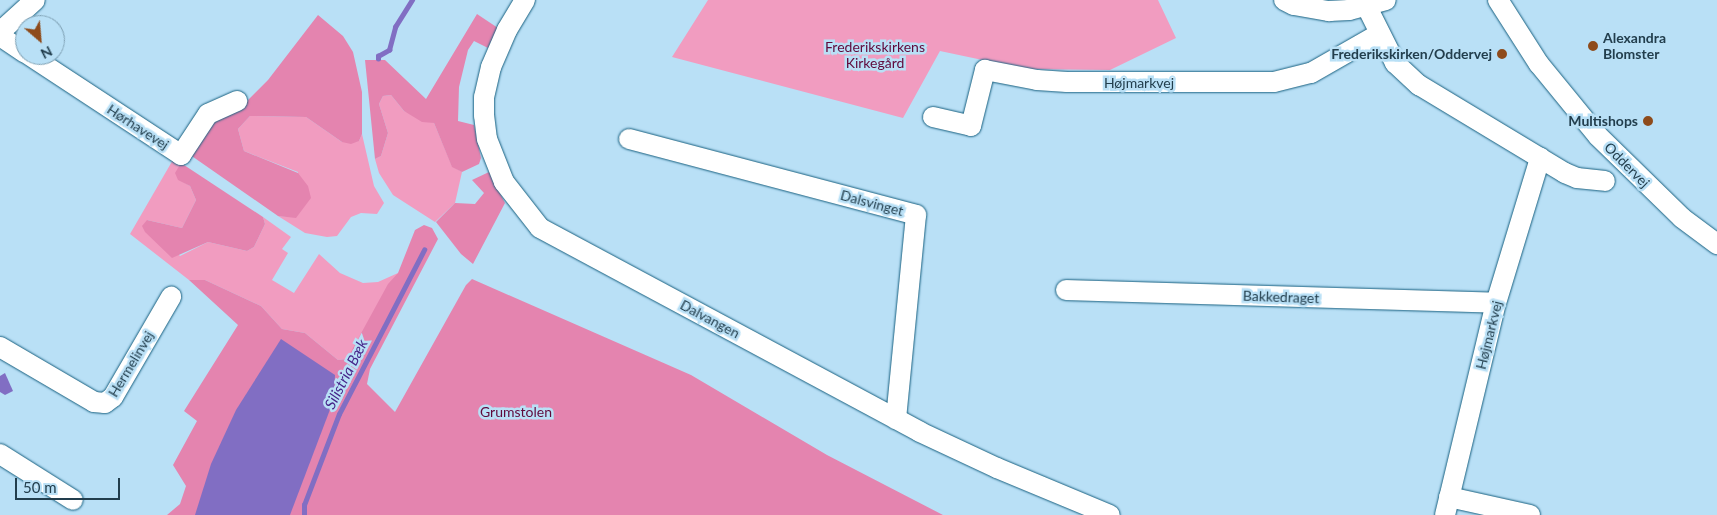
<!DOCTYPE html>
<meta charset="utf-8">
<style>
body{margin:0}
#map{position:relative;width:1717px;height:515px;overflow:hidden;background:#b9e0f6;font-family:Lato,sans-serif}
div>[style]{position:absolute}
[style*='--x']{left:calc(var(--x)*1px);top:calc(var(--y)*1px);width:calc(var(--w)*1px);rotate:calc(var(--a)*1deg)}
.green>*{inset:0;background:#f19cc0}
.forest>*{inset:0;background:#e484af}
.water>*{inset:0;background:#816ec3}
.stream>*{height:4.5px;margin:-2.25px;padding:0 2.25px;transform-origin:2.25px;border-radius:2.25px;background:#816ec3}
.roads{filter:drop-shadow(0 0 1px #186080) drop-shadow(0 0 1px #186080)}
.minor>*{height:20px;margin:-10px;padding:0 10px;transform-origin:10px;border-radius:10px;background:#fff}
.dots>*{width:14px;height:14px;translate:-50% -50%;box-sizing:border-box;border:2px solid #b9e0f6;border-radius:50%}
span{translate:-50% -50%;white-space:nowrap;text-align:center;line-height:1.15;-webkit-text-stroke:5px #b9e0f6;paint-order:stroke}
.poi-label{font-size:14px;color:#223e4d;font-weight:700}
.left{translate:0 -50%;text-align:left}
.right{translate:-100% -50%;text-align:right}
.park-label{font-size:14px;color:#60093b}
.street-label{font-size:14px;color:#223e4d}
.water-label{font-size:15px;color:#46248a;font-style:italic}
.north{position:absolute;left:15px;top:15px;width:50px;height:50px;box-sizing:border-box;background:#b9e0f6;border:1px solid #7d9fb2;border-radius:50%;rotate:153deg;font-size:14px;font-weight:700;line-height:20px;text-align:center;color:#223e4d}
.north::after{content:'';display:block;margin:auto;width:18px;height:22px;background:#8e4b1b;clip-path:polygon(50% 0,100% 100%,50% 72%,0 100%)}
.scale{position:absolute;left:15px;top:478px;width:105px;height:22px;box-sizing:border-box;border:2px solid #223e4d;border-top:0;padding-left:6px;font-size:15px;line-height:18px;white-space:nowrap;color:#223e4d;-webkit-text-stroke:4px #b9e0f6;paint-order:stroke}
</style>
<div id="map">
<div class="green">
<i style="clip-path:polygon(708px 0,1158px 0,1176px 38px,1110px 70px,1025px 69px,940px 51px,903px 118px,672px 57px)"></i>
<i style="clip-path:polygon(391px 95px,404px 111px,434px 123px,452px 166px,462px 172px,455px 203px,435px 222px,393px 195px,379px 173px,375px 159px,381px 156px,388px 133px,379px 104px,383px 96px)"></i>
<i style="clip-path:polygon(250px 116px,306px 117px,342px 142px,359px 141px,362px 134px,374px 186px,384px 203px,377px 214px,361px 213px,351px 217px,337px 236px,327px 237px,305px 233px,278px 216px,296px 217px,298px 172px,244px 151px,238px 129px)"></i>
<i style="clip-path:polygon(174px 158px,181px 163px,180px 180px,190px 186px,196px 200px,182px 228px,147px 220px,180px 256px,208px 242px,247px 251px,254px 247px,265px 224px,263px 217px,291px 237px,282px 249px,288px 253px,272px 280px,294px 293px,319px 254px,340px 273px,363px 283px,378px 282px,398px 273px,348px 359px,338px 360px,305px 333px,282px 329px,261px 306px,205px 280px,189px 280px,130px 234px)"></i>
</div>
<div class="forest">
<i style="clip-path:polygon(477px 14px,498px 28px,488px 48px,474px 41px,468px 50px,459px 87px,458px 121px,474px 125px,481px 158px,479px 164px,462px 172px,452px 167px,434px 123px,422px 122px,404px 111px,391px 95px,383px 96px,379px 104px,388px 133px,381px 156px,375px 159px,365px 60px,385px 60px,426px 99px)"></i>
<i style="clip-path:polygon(318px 15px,343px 36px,353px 52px,362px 92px,362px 134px,359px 141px,351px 144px,342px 142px,306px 117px,250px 116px,238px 129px,244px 151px,298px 173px,308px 186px,311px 198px,296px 218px,278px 216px,186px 152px,211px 118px,247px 101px,268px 80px)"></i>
<i style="clip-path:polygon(181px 163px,263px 217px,265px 224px,254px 247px,247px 251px,208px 242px,172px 258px,145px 232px,142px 226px,147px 220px,182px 228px,196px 200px,190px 186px,178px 180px,175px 173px)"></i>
<i style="clip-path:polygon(489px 172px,505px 203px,473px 264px,461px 254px,436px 222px,455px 203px,475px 204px,484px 193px,472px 180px)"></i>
<i style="clip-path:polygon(424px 225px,432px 228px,438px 239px,370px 369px,367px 384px,395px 412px,466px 285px,472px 279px,691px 375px,827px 455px,943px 515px,167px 515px,180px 504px,186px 486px,173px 465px,197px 421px,184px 411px,238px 325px,189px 280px,205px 280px,261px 306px,282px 329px,305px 333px,338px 360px,347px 359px,388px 284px,398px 273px,415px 230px)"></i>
</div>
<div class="water">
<i style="clip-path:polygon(281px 339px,335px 375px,334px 399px,290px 515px,195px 515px,211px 464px,236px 410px)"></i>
<i style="clip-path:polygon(5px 373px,13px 391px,5px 395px,0 392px,0 376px)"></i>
</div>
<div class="stream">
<i style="--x:378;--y:59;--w:3;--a:-90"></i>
<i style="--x:378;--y:56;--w:13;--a:-29"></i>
<i style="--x:389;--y:50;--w:24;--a:-75"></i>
<i style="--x:395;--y:27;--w:32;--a:-58"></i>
<i style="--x:304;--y:515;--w:10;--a:-90"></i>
<i style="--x:304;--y:505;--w:97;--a:-69"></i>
<i style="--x:339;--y:414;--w:185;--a:-62.6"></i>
</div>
<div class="roads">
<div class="minor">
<i style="--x:525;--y:0;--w:35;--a:121"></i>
<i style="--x:507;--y:30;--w:40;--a:113.4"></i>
<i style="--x:491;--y:67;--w:31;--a:103"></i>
<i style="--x:484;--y:97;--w:18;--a:90"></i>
<i style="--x:484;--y:115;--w:24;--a:83"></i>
<i style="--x:487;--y:139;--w:46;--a:68.4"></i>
<i style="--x:504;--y:182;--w:58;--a:52"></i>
<i style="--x:540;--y:228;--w:431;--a:28.2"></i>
<i style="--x:920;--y:432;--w:85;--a:25.1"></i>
<i style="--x:997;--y:468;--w:122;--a:22.6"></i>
<i style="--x:1284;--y:0;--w:11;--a:27"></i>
<i style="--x:1294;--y:5;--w:36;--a:10"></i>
<i style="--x:1329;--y:11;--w:20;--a:-3"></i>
<i style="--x:1349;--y:10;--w:38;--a:-15"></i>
<i style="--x:1498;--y:0;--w:76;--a:57.4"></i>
<i style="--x:1539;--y:64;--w:93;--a:50.7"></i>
<i style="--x:1598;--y:136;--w:117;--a:44.3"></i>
<i style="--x:1682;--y:218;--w:44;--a:36.6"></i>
<i style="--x:1367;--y:7;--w:63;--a:63.4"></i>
<i style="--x:1395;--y:63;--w:33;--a:43"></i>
<i style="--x:1419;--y:85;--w:170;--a:31.1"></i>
<i style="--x:1565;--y:173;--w:13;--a:23"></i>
<i style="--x:1577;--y:178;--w:28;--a:6"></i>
<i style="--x:0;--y:32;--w:47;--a:-42.4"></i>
<i style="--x:0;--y:36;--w:30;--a:34"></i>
<i style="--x:29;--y:55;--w:182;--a:33.3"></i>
<i style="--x:181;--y:155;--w:49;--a:-56.6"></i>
<i style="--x:208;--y:114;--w:32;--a:-24"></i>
<i style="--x:933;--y:117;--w:39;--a:13"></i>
<i style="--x:971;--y:126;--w:58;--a:-76"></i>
<i style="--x:985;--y:70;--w:53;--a:10.9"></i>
<i style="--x:1037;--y:80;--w:30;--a:4"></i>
<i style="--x:1067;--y:82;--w:207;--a:0"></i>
<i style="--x:1274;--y:82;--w:38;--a:-14"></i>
<i style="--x:1311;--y:73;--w:78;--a:-29.8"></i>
<i style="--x:629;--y:139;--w:297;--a:14.8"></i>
<i style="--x:916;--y:215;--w:205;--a:95.6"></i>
<i style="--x:1066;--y:290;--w:430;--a:1.7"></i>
<i style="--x:0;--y:347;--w:109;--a:30.3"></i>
<i style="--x:94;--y:402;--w:11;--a:5"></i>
<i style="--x:105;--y:403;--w:10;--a:-37"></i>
<i style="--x:113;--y:397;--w:116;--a:-59.9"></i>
<i style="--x:0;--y:454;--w:86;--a:32.2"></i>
<i style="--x:1449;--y:497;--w:83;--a:12.5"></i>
<i style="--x:1445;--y:515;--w:218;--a:-76.5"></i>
<i style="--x:1496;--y:303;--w:152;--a:-73.1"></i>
</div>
</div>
<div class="dots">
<i style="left:1593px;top:46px;background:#8e4b1b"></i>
<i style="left:1502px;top:54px;background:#8e4b1b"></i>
<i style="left:1648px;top:121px;background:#8e4b1b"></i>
</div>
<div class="poi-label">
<span class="left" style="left:1603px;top:46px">Alexandra<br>Blomster</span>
<span class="right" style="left:1492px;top:54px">Frederikskirken/Oddervej</span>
<span class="right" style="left:1638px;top:121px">Multishops</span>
</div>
<div class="park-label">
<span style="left:875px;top:55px">Frederikskirkens<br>Kirkegård</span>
<span style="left:516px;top:412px">Grumstolen</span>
</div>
<div class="street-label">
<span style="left:1139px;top:83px">Højmarkvej</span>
<span style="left:138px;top:127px;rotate:33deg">Hørhavevej</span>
<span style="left:1627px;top:165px;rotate:45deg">Oddervej</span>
<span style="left:872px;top:203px;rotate:15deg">Dalsvinget</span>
<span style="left:1281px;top:297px;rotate:2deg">Bakkedraget</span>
<span style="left:710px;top:319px;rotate:28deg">Dalvangen</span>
<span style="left:1489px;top:335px;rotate:-76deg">Højmarkvej</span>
<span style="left:131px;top:364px;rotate:-59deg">Hermelinvej</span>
</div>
<div class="water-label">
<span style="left:346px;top:374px;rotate:-63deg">Silistria Bæk</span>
</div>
<div class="north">N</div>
<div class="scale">50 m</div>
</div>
